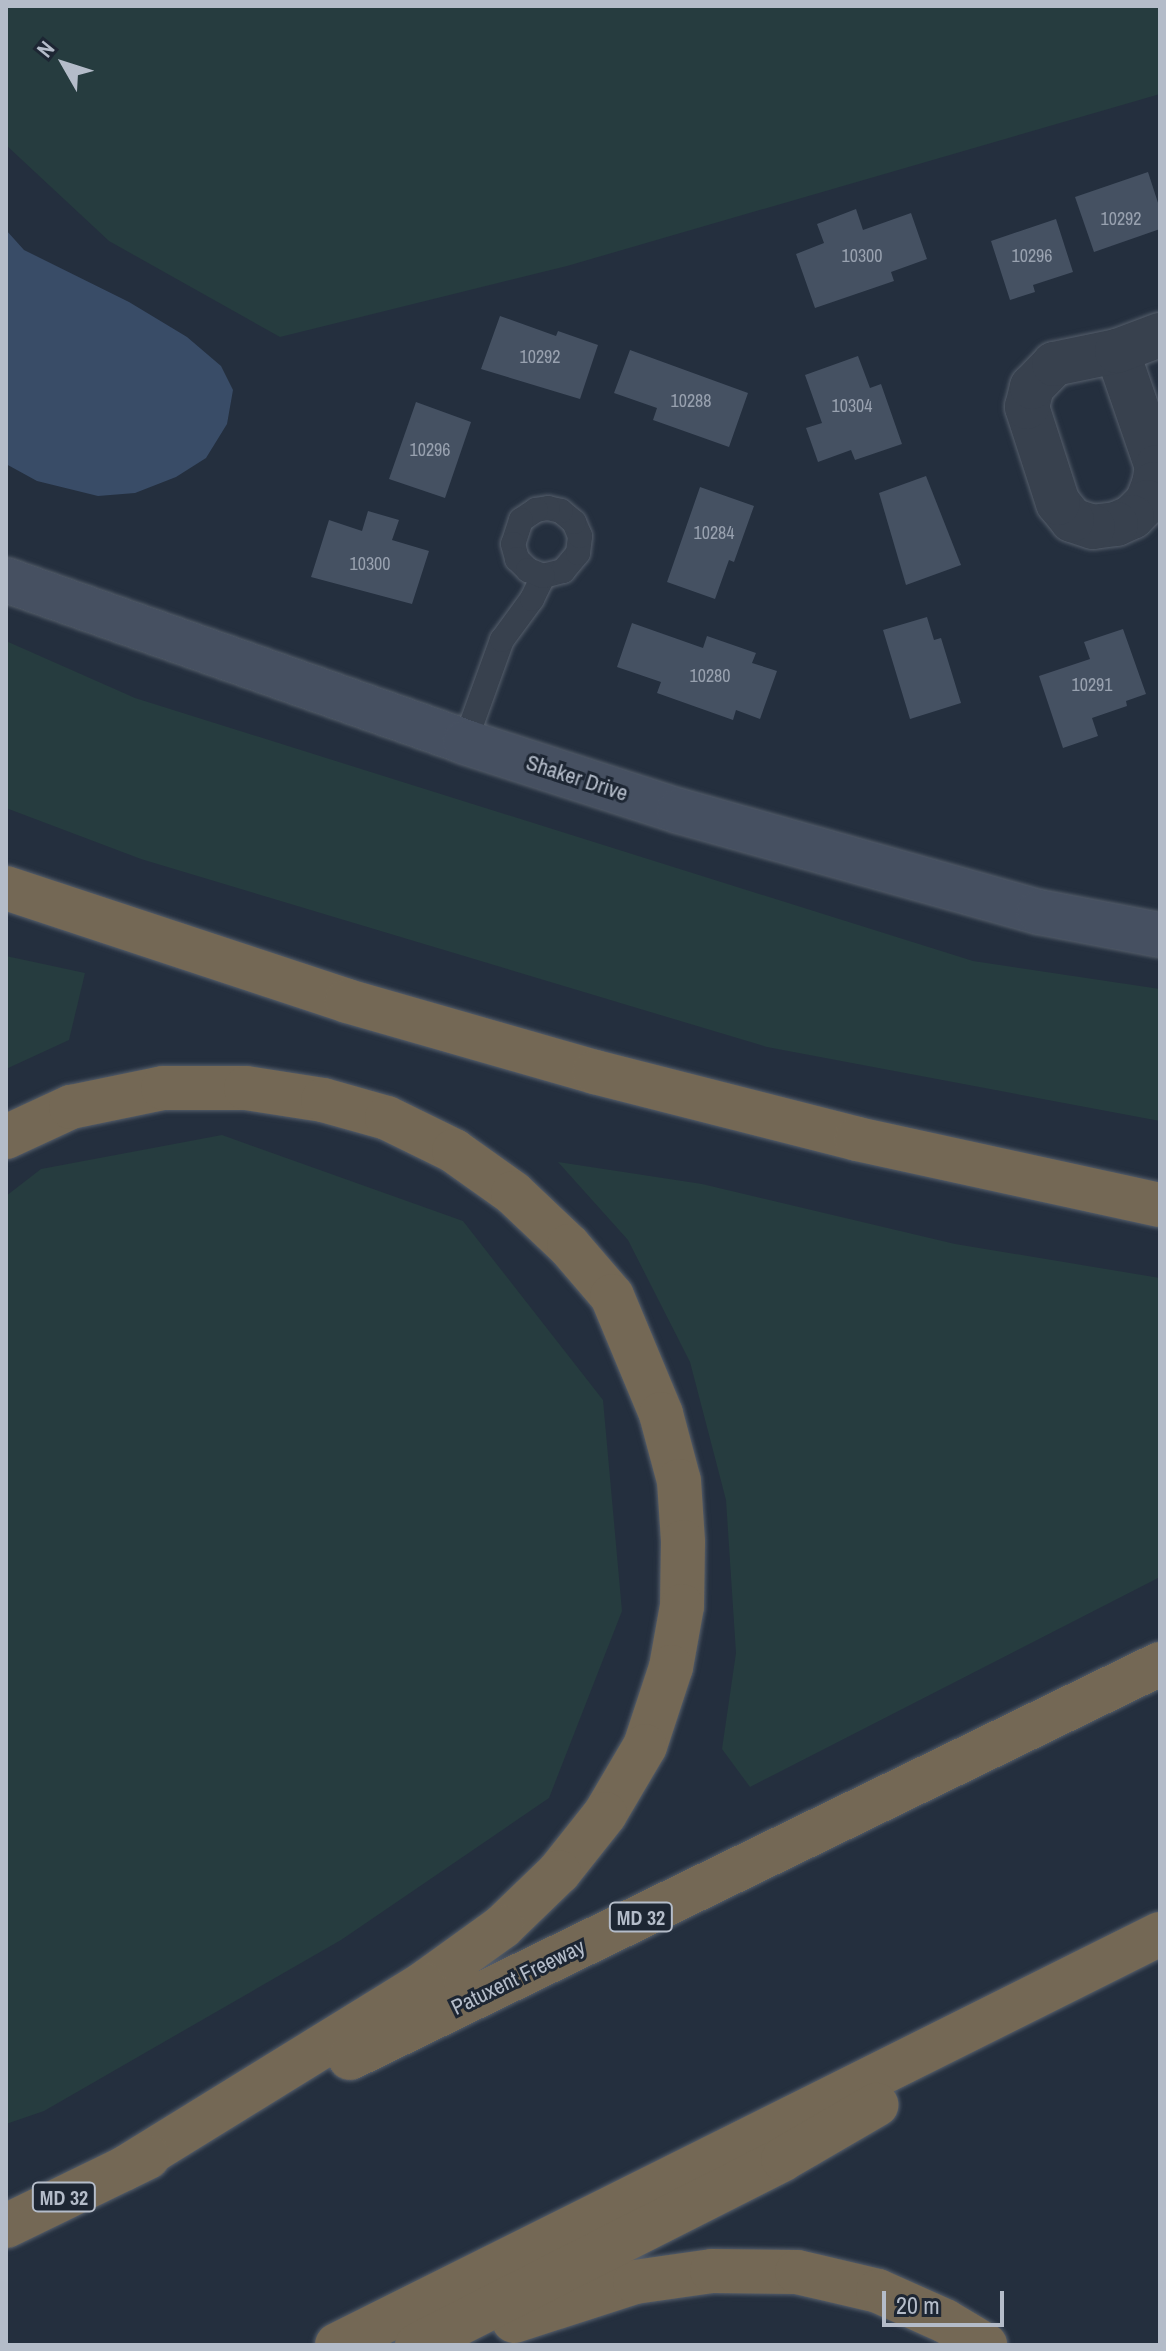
<!DOCTYPE html>
<style>
body{margin:0}
#map{position:relative;width:1166px;height:2351px;overflow:hidden;background:#242f3e;font-family:"Archivo Narrow",sans-serif}
div>[style]{position:absolute}
[style*='--x']{left:calc(var(--x)*1px);top:calc(var(--y)*1px);width:calc(var(--w)*1px);rotate:calc(var(--a)*1deg)}
.green>*{inset:0;background:#263c3f}
.water>*{inset:0;background:#394c67}
.building>*{inset:0;background:#455162}
.roads{filter:drop-shadow(0 0 2px #565f6c) drop-shadow(0 0 2px #565f6c)}
.lane>*{height:24px;margin:-12px;padding:0 12px;transform-origin:12px;border-radius:12px;background:#38414e}
.street>*{height:44px;margin:-22px;padding:0 22px;transform-origin:22px;border-radius:22px;background:#38414e}
.secondary>*{height:44px;margin:-22px;padding:0 22px;transform-origin:22px;border-radius:22px;background:#465061}
.highway>*{height:44px;margin:-22px;padding:0 22px;transform-origin:22px;border-radius:22px;background:#746855}
span{translate:-50% -50%;white-space:nowrap;text-align:center;line-height:1.15;-webkit-text-stroke:6px #1d2633;paint-order:stroke}
.number-label{font-size:18px;color:#98a1af}
.number-label span{-webkit-text-stroke-width:0}
.shield-label span{padding:2px 6px;background:#1d2633;border:2px solid;border-radius:6px;-webkit-text-stroke-width:0}
.shield-label{font-size:20px;color:#b4bcc9;font-weight:700}
.street-label{font-size:22px;color:#b4bcc9}
.frame{position:absolute;inset:0;border:8px solid #b4bcc9;pointer-events:none}
.north{position:absolute;left:24px;top:24px;width:80px;height:80px;-webkit-text-stroke:6px #1d2633;paint-order:stroke;rotate:309deg;font-size:22px;font-weight:700;line-height:32px;text-align:center;color:#b4bcc9}
.north::after{content:'';display:block;margin:auto;width:28px;height:36px;background:#b4bcc9;clip-path:polygon(50% 0,100% 100%,50% 72%,0 100%)}
.scale{position:absolute;left:882px;top:2291px;width:122px;height:36px;box-sizing:border-box;border:4px solid #b4bcc9;border-top:0;padding-left:10px;font-size:24px;line-height:28px;white-space:nowrap;color:#b4bcc9;-webkit-text-stroke:6px #1d2633;paint-order:stroke}
</style>
<div id="map">
<div class="green">
<i style="clip-path:polygon(6px 6px,1160px 6px,1160px 94px,567px 266px,280px 337px,109px 241px,6px 145px)"></i>
<i style="clip-path:polygon(6px 641px,135px 698px,973px 961px,1160px 989px,1160px 1121px,767px 1047px,141px 859px,6px 808px)"></i>
<i style="clip-path:polygon(6px 956px,85px 973px,69px 1040px,6px 1069px)"></i>
<i style="clip-path:polygon(222px 1135px,463px 1221px,603px 1400px,622px 1611px,549px 1798px,341px 1940px,44px 2111px,6px 2124px,6px 1196px,41px 1169px)"></i>
<i style="clip-path:polygon(558px 1162px,702px 1184px,955px 1244px,1160px 1278px,1160px 1577px,750px 1787px,722px 1749px,736px 1653px,726px 1500px,690px 1362px,628px 1240px)"></i>
</div>
<div class="water">
<i style="clip-path:polygon(6px 230px,24px 250px,129px 302px,187px 337px,221px 366px,233px 390px,227px 424px,206px 458px,176px 477px,135px 493px,98px 496px,37px 481px,6px 464px)"></i>
</div>
<div class="building">
<i style="clip-path:polygon(1148px 172px,1160px 209px,1160px 229px,1094px 252px,1075px 197px)"></i>
<i style="clip-path:polygon(856px 209px,863px 230px,911px 213px,927px 259px,891px 272px,894px 281px,815px 308px,796px 254px,824px 243px,817px 224px)"></i>
<i style="clip-path:polygon(1056px 219px,1073px 272px,1033px 285px,1035px 292px,1010px 300px,991px 241px)"></i>
<i style="clip-path:polygon(500px 316px,556px 336px,558px 331px,598px 345px,580px 399px,481px 369px)"></i>
<i style="clip-path:polygon(630px 350px,748px 393px,729px 447px,653px 420px,657px 408px,614px 393px)"></i>
<i style="clip-path:polygon(858px 356px,870px 388px,881px 384px,902px 444px,855px 460px,851px 450px,818px 462px,806px 428px,822px 423px,805px 375px)"></i>
<i style="clip-path:polygon(416px 402px,471px 422px,445px 498px,389px 479px)"></i>
<i style="clip-path:polygon(926px 476px,961px 565px,906px 585px,879px 493px)"></i>
<i style="clip-path:polygon(700px 487px,754px 506px,734px 562px,729px 560px,715px 599px,667px 582px)"></i>
<i style="clip-path:polygon(368px 511px,399px 520px,392px 540px,429px 551px,412px 604px,311px 577px,329px 520px,362px 531px)"></i>
<i style="clip-path:polygon(927px 617px,934px 640px,941px 638px,961px 703px,910px 719px,883px 630px)"></i>
<i style="clip-path:polygon(632px 623px,703px 648px,707px 636px,756px 653px,752px 663px,777px 671px,760px 719px,736px 710px,733px 720px,657px 693px,661px 682px,617px 667px)"></i>
<i style="clip-path:polygon(1123px 629px,1146px 694px,1126px 701px,1127px 706px,1092px 718px,1098px 736px,1063px 748px,1039px 676px,1090px 659px,1084px 642px)"></i>
</div>
<div class="roads">
<div class="lane">
<i style="--x:465;--y:742;--w:109;--a:-70.1"></i>
<i style="--x:502;--y:640;--w:51;--a:-53.8"></i>
<i style="--x:532;--y:599;--w:25;--a:-64"></i>
<i style="--x:543;--y:576;--w:21;--a:-14"></i>
<i style="--x:563;--y:571;--w:23;--a:-50"></i>
<i style="--x:578;--y:553;--w:17;--a:-83"></i>
<i style="--x:580;--y:536;--w:15;--a:-113"></i>
<i style="--x:574;--y:522;--w:17;--a:-140"></i>
<i style="--x:561;--y:511;--w:13;--a:-167"></i>
<i style="--x:548;--y:508;--w:12;--a:171"></i>
<i style="--x:536;--y:510;--w:18;--a:146"></i>
<i style="--x:521;--y:520;--w:25;--a:108"></i>
<i style="--x:513;--y:544;--w:16;--a:75"></i>
<i style="--x:517;--y:559;--w:16;--a:45"></i>
<i style="--x:528;--y:570;--w:16;--a:22"></i>
</div>
<div class="street">
<i style="--x:1117;--y:351;--w:123;--a:71"></i>
<i style="--x:1157;--y:467;--w:17;--a:100"></i>
<i style="--x:1154;--y:484;--w:19;--a:111"></i>
<i style="--x:1147;--y:502;--w:21;--a:135"></i>
<i style="--x:1132;--y:517;--w:17;--a:156"></i>
<i style="--x:1116;--y:524;--w:23;--a:173"></i>
<i style="--x:1093;--y:527;--w:22;--a:-162"></i>
<i style="--x:1072;--y:520;--w:22;--a:-129"></i>
<i style="--x:1058;--y:503;--w:101;--a:-107.9"></i>
<i style="--x:1027;--y:407;--w:21;--a:-76"></i>
<i style="--x:1032;--y:387;--w:32;--a:-46"></i>
<i style="--x:1054;--y:364;--w:64;--a:-11.7"></i>
<i style="--x:1117;--y:351;--w:46;--a:-20.4"></i>
</div>
<div class="secondary">
<i style="--x:6;--y:580;--w:487;--a:19.4"></i>
<i style="--x:465;--y:742;--w:225;--a:17.9"></i>
<i style="--x:679;--y:811;--w:374;--a:15.7"></i>
<i style="--x:1039;--y:912;--w:123;--a:10.8"></i>
</div>
<div class="highway">
<i style="--x:6;--y:888;--w:359;--a:18.3"></i>
<i style="--x:347;--y:1001;--w:258;--a:16"></i>
<i style="--x:595;--y:1072;--w:270;--a:14.3"></i>
<i style="--x:857;--y:1139;--w:310;--a:12.3"></i>
<i style="--x:6;--y:1137;--w:72;--a:-24.8"></i>
<i style="--x:71;--y:1107;--w:94;--a:-11.7"></i>
<i style="--x:163;--y:1088;--w:83;--a:0"></i>
<i style="--x:246;--y:1088;--w:78;--a:8.9"></i>
<i style="--x:323;--y:1100;--w:66;--a:15.7"></i>
<i style="--x:387;--y:1118;--w:75;--a:26.2"></i>
<i style="--x:454;--y:1151;--w:72;--a:35.4"></i>
<i style="--x:513;--y:1193;--w:77;--a:43.4"></i>
<i style="--x:569;--y:1246;--w:66;--a:49.3"></i>
<i style="--x:612;--y:1296;--w:128;--a:67.4"></i>
<i style="--x:661;--y:1414;--w:69;--a:75"></i>
<i style="--x:679;--y:1481;--w:61;--a:86.2"></i>
<i style="--x:683;--y:1542;--w:64;--a:90.9"></i>
<i style="--x:682;--y:1606;--w:62;--a:100.2"></i>
<i style="--x:671;--y:1667;--w:83;--a:108.2"></i>
<i style="--x:645;--y:1746;--w:79;--a:120.5"></i>
<i style="--x:605;--y:1814;--w:74;--a:128.4"></i>
<i style="--x:559;--y:1872;--w:79;--a:136"></i>
<i style="--x:502;--y:1927;--w:97;--a:144.2"></i>
<i style="--x:423;--y:1984;--w:352;--a:148.3"></i>
<i style="--x:350;--y:2058;--w:901;--a:-25.94"></i>
<i style="--x:6;--y:2226;--w:158;--a:-25.9"></i>
<i style="--x:514;--y:2321;--w:127;--a:-17.9"></i>
<i style="--x:635;--y:2282;--w:78;--a:-8.1"></i>
<i style="--x:712;--y:2271;--w:85;--a:0.7"></i>
<i style="--x:797;--y:2272;--w:83;--a:13.2"></i>
<i style="--x:878;--y:2291;--w:73;--a:24.1"></i>
<i style="--x:945;--y:2321;--w:47;--a:31"></i>
<i style="--x:337;--y:2345;--w:920;--a:-26.54"></i>
<i style="--x:417;--y:2345;--w:411;--a:-26.9"></i>
<i style="--x:783;--y:2159;--w:108;--a:-30.1"></i>
</div>
</div>
<div class="number-label">
<span style="left:1121px;top:219px">10292</span>
<span style="left:862px;top:256px">10300</span>
<span style="left:1032px;top:256px">10296</span>
<span style="left:540px;top:357px">10292</span>
<span style="left:691px;top:401px">10288</span>
<span style="left:852px;top:406px">10304</span>
<span style="left:430px;top:450px">10296</span>
<span style="left:714px;top:533px">10284</span>
<span style="left:370px;top:564px">10300</span>
<span style="left:710px;top:676px">10280</span>
<span style="left:1092px;top:685px">10291</span>
</div>
<div class="shield-label">
<span style="left:641px;top:1917px">MD 32</span>
<span style="left:64px;top:2197px">MD 32</span>
</div>
<div class="street-label">
<span style="left:577px;top:778px;rotate:18deg">Shaker Drive</span>
<span style="left:518px;top:1977px;rotate:-26deg">Patuxent Freeway</span>
</div>
<div class="frame"></div>
<div class="north">N</div>
<div class="scale">20 m</div>
</div>
